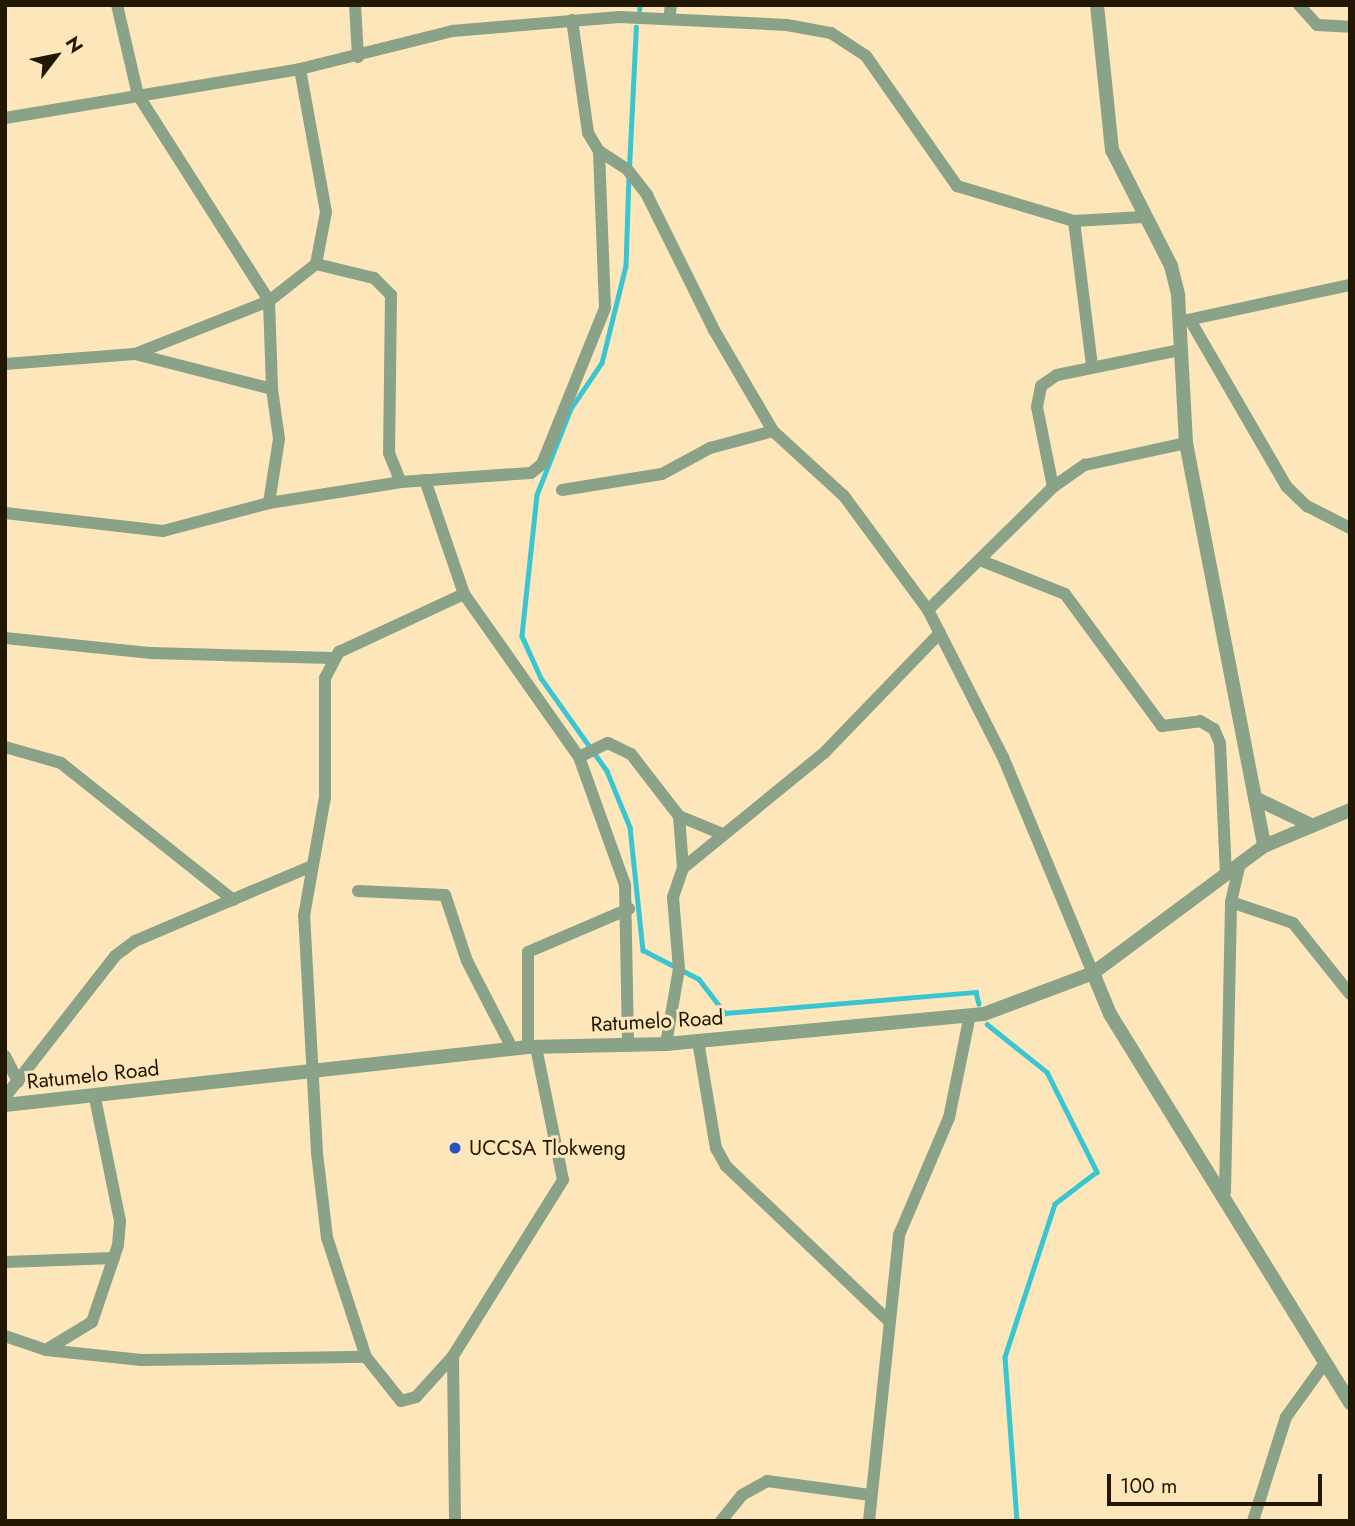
<!DOCTYPE html>
<style>
body{margin:0}
#map{position:relative;width:1355px;height:1526px;overflow:hidden;background:#fde6ba;font-family:Jost,sans-serif}
div>[style]{position:absolute}
[style*='--x']{left:calc(var(--x)*1px);top:calc(var(--y)*1px);width:calc(var(--w)*1px);rotate:calc(var(--a)*1deg)}
.stream>*{height:4.5px;margin:-2.25px;padding:0 2.25px;transform-origin:2.25px;border-radius:2.25px;background:#39c6d2}
.minor>*{height:12px;margin:-6px;padding:0 6px;transform-origin:6px;border-radius:6px;background:#89a288}
.tertiary>*{height:14px;margin:-7px;padding:0 7px;transform-origin:7px;border-radius:7px;background:#89a288}
.dots>*{width:19px;height:19px;translate:-50% -50%;box-sizing:border-box;border:4px solid #fde6ba;border-radius:50%}
span{translate:-50% -50%;white-space:nowrap;text-align:center;line-height:1.15;-webkit-text-stroke:6px #fde6ba;paint-order:stroke}
.street-label{font-size:21px;color:#221701}
.poi-label{font-size:21px;color:#221701}
.left{translate:0 -50%;text-align:left}
.frame{position:absolute;inset:0;border:7px solid #221701;pointer-events:none}
.north{position:absolute;left:21px;top:21px;width:70px;height:70px;-webkit-text-stroke:5px #fde6ba;paint-order:stroke;rotate:58deg;font-size:19px;font-weight:700;line-height:28px;text-align:center;color:#221701}
.north::after{content:'';display:block;margin:auto;width:24px;height:32px;background:#221701;clip-path:polygon(50% 0,100% 100%,50% 72%,0 100%)}
.scale{position:absolute;left:1107px;top:1474px;width:215px;height:32px;box-sizing:border-box;border:4px solid #221701;border-top:0;padding-left:9px;font-size:21px;line-height:24px;white-space:nowrap;color:#221701;-webkit-text-stroke:5px #fde6ba;paint-order:stroke}
</style>
<div id="map">
<div class="stream">
<i style="--x:639;--y:10;--w:5;--a:-79"></i>
<i style="--x:629;--y:168;--w:141;--a:-87.2"></i>
<i style="--x:629;--y:176;--w:90;--a:91.9"></i>
<i style="--x:626;--y:266;--w:100;--a:103.9"></i>
<i style="--x:602;--y:363;--w:55;--a:124"></i>
<i style="--x:571;--y:409;--w:92;--a:111.6"></i>
<i style="--x:537;--y:495;--w:142;--a:96.1"></i>
<i style="--x:522;--y:636;--w:46;--a:65.7"></i>
<i style="--x:541;--y:678;--w:114;--a:54.6"></i>
<i style="--x:607;--y:771;--w:61;--a:67.7"></i>
<i style="--x:630;--y:827;--w:124;--a:84"></i>
<i style="--x:643;--y:950;--w:63;--a:27.4"></i>
<i style="--x:699;--y:979;--w:43;--a:52.6"></i>
<i style="--x:725;--y:1013;--w:252;--a:-4.8"></i>
<i style="--x:976;--y:992;--w:12;--a:76"></i>
<i style="--x:987;--y:1024;--w:77;--a:38.7"></i>
<i style="--x:1047;--y:1072;--w:112;--a:63.4"></i>
<i style="--x:1097;--y:1172;--w:53;--a:142.7"></i>
<i style="--x:1055;--y:1204;--w:161;--a:108.1"></i>
<i style="--x:1005;--y:1357;--w:164;--a:85.8"></i>
</div>
<div class="minor">
<i style="--x:117;--y:5;--w:92;--a:76.9"></i>
<i style="--x:138;--y:95;--w:244;--a:57.5"></i>
<i style="--x:269;--y:301;--w:88;--a:88"></i>
<i style="--x:355;--y:5;--w:52;--a:86.7"></i>
<i style="--x:1299;--y:5;--w:27;--a:48"></i>
<i style="--x:1317;--y:25;--w:33;--a:3"></i>
<i style="--x:669;--y:19;--w:14;--a:-82"></i>
<i style="--x:572;--y:20;--w:114;--a:81.9"></i>
<i style="--x:588;--y:133;--w:21;--a:59"></i>
<i style="--x:599;--y:151;--w:33;--a:33"></i>
<i style="--x:627;--y:169;--w:33;--a:52"></i>
<i style="--x:647;--y:195;--w:151;--a:63.6"></i>
<i style="--x:714;--y:330;--w:117;--a:59.7"></i>
<i style="--x:773;--y:431;--w:96;--a:42.5"></i>
<i style="--x:844;--y:496;--w:142;--a:53.6"></i>
<i style="--x:928;--y:610;--w:165;--a:63"></i>
<i style="--x:1003;--y:757;--w:234;--a:67.4"></i>
<i style="--x:5;--y:118;--w:299;--a:-9.4"></i>
<i style="--x:300;--y:69;--w:157;--a:-14"></i>
<i style="--x:452;--y:31;--w:168;--a:-4.8"></i>
<i style="--x:619;--y:17;--w:168;--a:2.7"></i>
<i style="--x:787;--y:25;--w:45;--a:10.3"></i>
<i style="--x:831;--y:33;--w:42;--a:33.3"></i>
<i style="--x:866;--y:56;--w:159;--a:55"></i>
<i style="--x:957;--y:186;--w:122;--a:16.7"></i>
<i style="--x:1074;--y:221;--w:69;--a:-3.3"></i>
<i style="--x:1074;--y:221;--w:146;--a:82.9"></i>
<i style="--x:316;--y:264;--w:60;--a:13.6"></i>
<i style="--x:374;--y:278;--w:24;--a:45"></i>
<i style="--x:391;--y:295;--w:158;--a:90.7"></i>
<i style="--x:389;--y:453;--w:31;--a:68"></i>
<i style="--x:1190;--y:320;--w:193;--a:59.9"></i>
<i style="--x:1287;--y:487;--w:28;--a:44"></i>
<i style="--x:1307;--y:506;--w:48;--a:27.1"></i>
<i style="--x:1183;--y:321;--w:171;--a:-12.2"></i>
<i style="--x:135;--y:354;--w:144;--a:-21.6"></i>
<i style="--x:269;--y:301;--w:60;--a:-38.2"></i>
<i style="--x:316;--y:264;--w:53;--a:-79.1"></i>
<i style="--x:326;--y:212;--w:145;--a:-100.3"></i>
<i style="--x:5;--y:364;--w:130;--a:-4.4"></i>
<i style="--x:135;--y:354;--w:141;--a:14.3"></i>
<i style="--x:272;--y:389;--w:50;--a:82"></i>
<i style="--x:279;--y:439;--w:65;--a:98.9"></i>
<i style="--x:425;--y:480;--w:120;--a:71.1"></i>
<i style="--x:464;--y:594;--w:199;--a:54.8"></i>
<i style="--x:579;--y:757;--w:136;--a:70.2"></i>
<i style="--x:625;--y:885;--w:161;--a:88.9"></i>
<i style="--x:1053;--y:487;--w:82;--a:-101.3"></i>
<i style="--x:1037;--y:407;--w:21;--a:-79"></i>
<i style="--x:1041;--y:386;--w:19;--a:-35"></i>
<i style="--x:1057;--y:375;--w:126;--a:-11.5"></i>
<i style="--x:562;--y:490;--w:101;--a:-9.1"></i>
<i style="--x:662;--y:474;--w:55;--a:-28.4"></i>
<i style="--x:710;--y:448;--w:65;--a:-15.1"></i>
<i style="--x:5;--y:513;--w:159;--a:6.5"></i>
<i style="--x:163;--y:531;--w:110;--a:-14.8"></i>
<i style="--x:269;--y:503;--w:134;--a:-9"></i>
<i style="--x:401;--y:482;--w:130;--a:-4"></i>
<i style="--x:531;--y:473;--w:14;--a:-39"></i>
<i style="--x:542;--y:464;--w:168;--a:-68"></i>
<i style="--x:605;--y:308;--w:157;--a:-92.2"></i>
<i style="--x:982;--y:561;--w:89;--a:21.7"></i>
<i style="--x:1065;--y:594;--w:164;--a:53.7"></i>
<i style="--x:1162;--y:726;--w:38;--a:-7"></i>
<i style="--x:1200;--y:721;--w:16;--a:30"></i>
<i style="--x:1214;--y:729;--w:15;--a:67"></i>
<i style="--x:1220;--y:743;--w:130;--a:87.4"></i>
<i style="--x:928;--y:610;--w:175;--a:-44.5"></i>
<i style="--x:1053;--y:487;--w:39;--a:-35"></i>
<i style="--x:1085;--y:465;--w:103;--a:-12.3"></i>
<i style="--x:5;--y:638;--w:147;--a:5.9"></i>
<i style="--x:151;--y:653;--w:181;--a:1.6"></i>
<i style="--x:5;--y:747;--w:58;--a:15.9"></i>
<i style="--x:61;--y:763;--w:220;--a:38.5"></i>
<i style="--x:579;--y:757;--w:32;--a:-26"></i>
<i style="--x:608;--y:743;--w:25;--a:26"></i>
<i style="--x:631;--y:754;--w:78;--a:52.3"></i>
<i style="--x:679;--y:816;--w:52;--a:85.6"></i>
<i style="--x:679;--y:816;--w:44;--a:22.5"></i>
<i style="--x:1240;--y:863;--w:40;--a:103"></i>
<i style="--x:1231;--y:902;--w:65;--a:18.7"></i>
<i style="--x:1293;--y:923;--w:91;--a:51.2"></i>
<i style="--x:358;--y:891;--w:87;--a:2.6"></i>
<i style="--x:445;--y:895;--w:70;--a:71.6"></i>
<i style="--x:467;--y:961;--w:98;--a:62.7"></i>
<i style="--x:698;--y:1041;--w:109;--a:80.5"></i>
<i style="--x:716;--y:1148;--w:21;--a:61"></i>
<i style="--x:726;--y:1166;--w:225;--a:43.6"></i>
<i style="--x:666;--y:1044;--w:76;--a:-80.2"></i>
<i style="--x:679;--y:969;--w:72;--a:-94.8"></i>
<i style="--x:673;--y:897;--w:31;--a:-71"></i>
<i style="--x:683;--y:868;--w:182;--a:-39.2"></i>
<i style="--x:824;--y:753;--w:167;--a:-46"></i>
<i style="--x:528;--y:1047;--w:95;--a:-90"></i>
<i style="--x:528;--y:952;--w:110;--a:-23.1"></i>
<i style="--x:5;--y:1056;--w:29;--a:63"></i>
<i style="--x:5;--y:1097;--w:179;--a:-52"></i>
<i style="--x:115;--y:956;--w:25;--a:-37"></i>
<i style="--x:135;--y:941;--w:189;--a:-23"></i>
<i style="--x:1225;--y:1192;--w:290;--a:-88.8"></i>
<i style="--x:5;--y:1262;--w:109;--a:-2.1"></i>
<i style="--x:5;--y:1336;--w:43;--a:18.9"></i>
<i style="--x:46;--y:1350;--w:96;--a:6"></i>
<i style="--x:141;--y:1360;--w:225;--a:-0.8"></i>
<i style="--x:366;--y:1357;--w:56;--a:51.5"></i>
<i style="--x:401;--y:1401;--w:16;--a:-15"></i>
<i style="--x:416;--y:1397;--w:55;--a:-47.9"></i>
<i style="--x:46;--y:1350;--w:54;--a:-31.3"></i>
<i style="--x:92;--y:1322;--w:81;--a:-71.3"></i>
<i style="--x:118;--y:1245;--w:24;--a:-85"></i>
<i style="--x:120;--y:1221;--w:126;--a:-101.5"></i>
<i style="--x:366;--y:1357;--w:125;--a:-108.1"></i>
<i style="--x:327;--y:1238;--w:86;--a:-96.7"></i>
<i style="--x:317;--y:1153;--w:237;--a:-93.1"></i>
<i style="--x:304;--y:916;--w:121;--a:-80"></i>
<i style="--x:325;--y:797;--w:119;--a:-90"></i>
<i style="--x:325;--y:678;--w:30;--a:-62"></i>
<i style="--x:339;--y:652;--w:138;--a:-24.9"></i>
<i style="--x:455;--y:1521;--w:165;--a:-90.7"></i>
<i style="--x:453;--y:1356;--w:208;--a:-58"></i>
<i style="--x:563;--y:1180;--w:136;--a:-101.5"></i>
<i style="--x:721;--y:1521;--w:33;--a:-51"></i>
<i style="--x:742;--y:1495;--w:29;--a:-29"></i>
<i style="--x:767;--y:1481;--w:104;--a:7.7"></i>
<i style="--x:869;--y:1521;--w:288;--a:-84"></i>
<i style="--x:899;--y:1235;--w:127;--a:-66.9"></i>
<i style="--x:949;--y:1118;--w:105;--a:-78.5"></i>
<i style="--x:1253;--y:1521;--w:109;--a:-72.4"></i>
<i style="--x:1286;--y:1417;--w:67;--a:-54.2"></i>
</div>
<div class="tertiary">
<i style="--x:1097;--y:5;--w:146;--a:84.1"></i>
<i style="--x:1112;--y:150;--w:130;--a:63"></i>
<i style="--x:1171;--y:266;--w:30;--a:76"></i>
<i style="--x:1178;--y:295;--w:148;--a:86.9"></i>
<i style="--x:1186;--y:443;--w:410;--a:79"></i>
<i style="--x:1255;--y:798;--w:60;--a:25.7"></i>
<i style="--x:1093;--y:973;--w:44;--a:67.5"></i>
<i style="--x:1110;--y:1014;--w:457;--a:58.3"></i>
<i style="--x:5;--y:1105;--w:526;--a:-6.33"></i>
<i style="--x:528;--y:1047;--w:138;--a:-1.2"></i>
<i style="--x:666;--y:1044;--w:319;--a:-5.4"></i>
<i style="--x:984;--y:1014;--w:116;--a:-20.6"></i>
<i style="--x:1093;--y:973;--w:213;--a:-36.6"></i>
<i style="--x:1264;--y:846;--w:93;--a:-22.7"></i>
</div>
<div class="dots">
<i style="left:455px;top:1148px;background:#2554c1"></i>
</div>
<div class="street-label">
<span style="left:657px;top:1021px;rotate:-3deg">Ratumelo Road</span>
<span style="left:93px;top:1075px;rotate:-6deg">Ratumelo Road</span>
</div>
<div class="poi-label">
<span class="left" style="left:469px;top:1148px">UCCSA Tlokweng</span>
</div>
<div class="frame"></div>
<div class="north">N</div>
<div class="scale">100 m</div>
</div>
